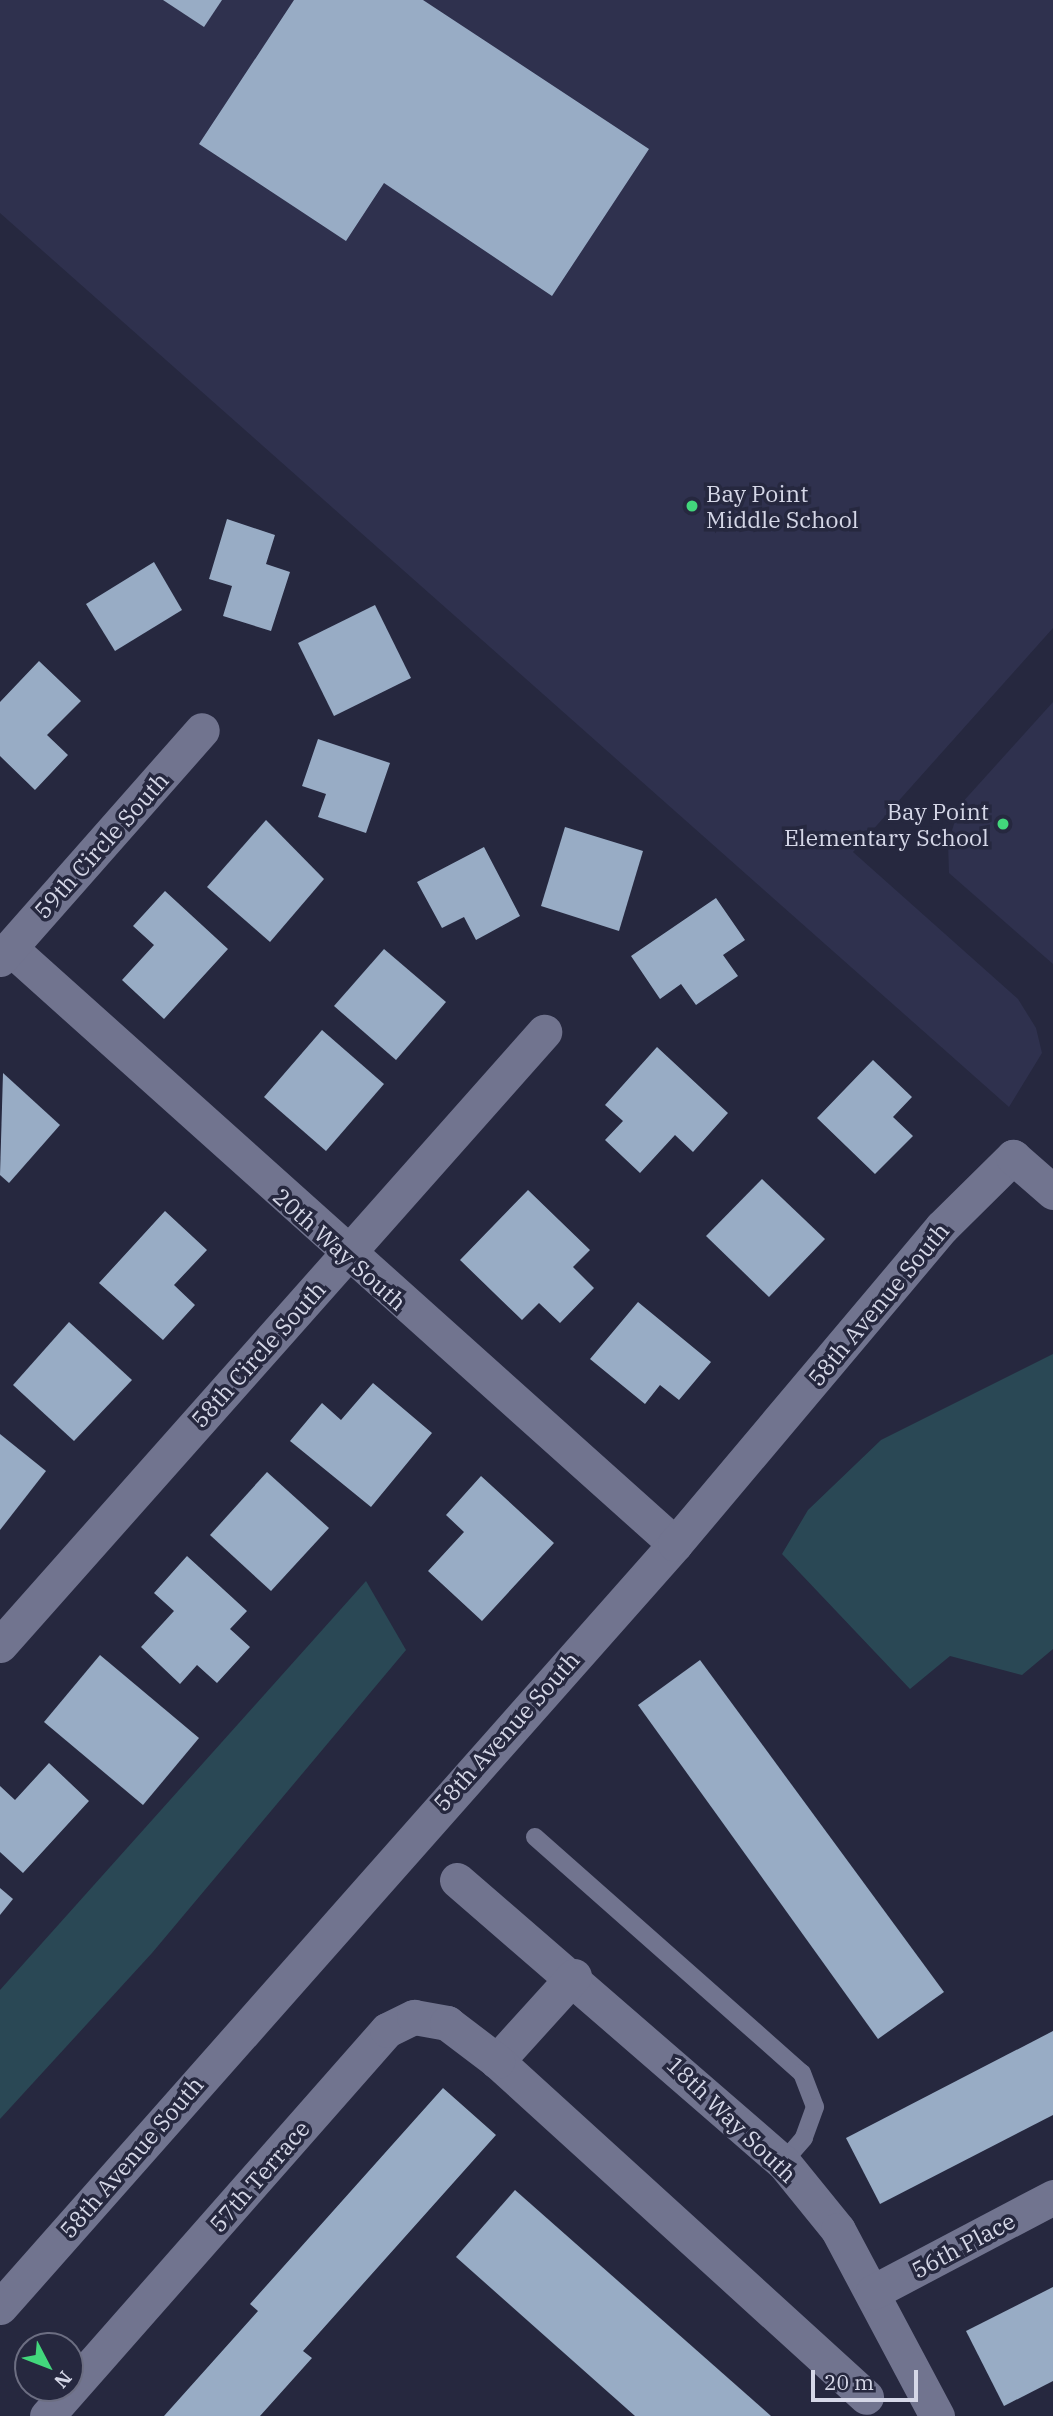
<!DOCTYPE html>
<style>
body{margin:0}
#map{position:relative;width:1053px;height:2416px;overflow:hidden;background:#26283f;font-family:"IBM Plex Serif",serif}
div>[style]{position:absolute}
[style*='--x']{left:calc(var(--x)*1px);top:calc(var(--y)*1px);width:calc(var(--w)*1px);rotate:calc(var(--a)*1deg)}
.built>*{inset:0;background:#2f314e}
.water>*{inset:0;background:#2a4855}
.building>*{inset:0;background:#98acc5}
.lane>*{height:18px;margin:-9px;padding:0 9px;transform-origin:9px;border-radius:9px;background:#71748f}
.street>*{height:35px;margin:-17.5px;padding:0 17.5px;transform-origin:17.5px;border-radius:17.5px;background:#71748f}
.dots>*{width:19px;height:19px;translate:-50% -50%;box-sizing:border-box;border:4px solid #26283f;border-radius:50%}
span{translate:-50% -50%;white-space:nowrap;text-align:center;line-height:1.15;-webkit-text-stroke:7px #26283f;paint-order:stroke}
.poi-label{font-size:23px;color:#d5d7e7}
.left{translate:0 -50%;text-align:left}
.right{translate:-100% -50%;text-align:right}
.street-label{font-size:23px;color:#d5d7e7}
.north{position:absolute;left:14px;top:2332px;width:70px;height:70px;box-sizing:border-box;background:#26283f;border:2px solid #6c6e82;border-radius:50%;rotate:132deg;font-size:19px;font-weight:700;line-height:28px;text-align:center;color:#d5d7e7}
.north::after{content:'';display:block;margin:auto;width:24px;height:32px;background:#42d77c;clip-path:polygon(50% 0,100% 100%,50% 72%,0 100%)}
.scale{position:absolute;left:811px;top:2370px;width:107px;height:32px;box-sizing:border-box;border:4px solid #d5d7e7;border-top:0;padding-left:9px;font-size:21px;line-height:24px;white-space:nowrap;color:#d5d7e7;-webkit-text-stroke:5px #26283f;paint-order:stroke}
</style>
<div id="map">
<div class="built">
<i style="clip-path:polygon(0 0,1053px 0,1053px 628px,853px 852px,1018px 999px,1036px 1028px,1042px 1053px,1009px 1107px,0 213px)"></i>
<i style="clip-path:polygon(1053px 702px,1053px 964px,949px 873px,948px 843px,960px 805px)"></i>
</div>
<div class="water">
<i style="clip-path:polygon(1053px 1354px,1053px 1649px,1022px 1675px,950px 1656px,910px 1689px,782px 1554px,808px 1510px,881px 1440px)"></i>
<i style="clip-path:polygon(366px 1581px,406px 1650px,152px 1953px,0 2119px,0 1990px)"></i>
</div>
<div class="building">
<i style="clip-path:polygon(163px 0,222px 0,204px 27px)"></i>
<i style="clip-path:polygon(294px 0,423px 0,649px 149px,552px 296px,384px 183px,346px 241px,199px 144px)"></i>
<i style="clip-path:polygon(227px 519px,275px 535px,266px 564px,290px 572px,271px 631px,223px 616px,232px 586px,209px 579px)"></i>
<i style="clip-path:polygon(154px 562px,182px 610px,115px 651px,86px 604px)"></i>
<i style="clip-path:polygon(375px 605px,411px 678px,334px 716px,298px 643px)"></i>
<i style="clip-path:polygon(39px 661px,81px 701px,47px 735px,68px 755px,35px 790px,0 756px,0 702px)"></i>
<i style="clip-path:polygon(318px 739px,390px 763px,366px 833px,318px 817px,326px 794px,302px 786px)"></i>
<i style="clip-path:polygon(266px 820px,324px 879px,270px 942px,207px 887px)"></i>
<i style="clip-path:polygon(565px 827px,643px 851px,619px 931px,541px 906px)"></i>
<i style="clip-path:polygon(484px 847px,520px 916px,476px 940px,464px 917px,442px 928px,417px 882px)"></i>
<i style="clip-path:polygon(165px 891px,228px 949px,164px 1019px,122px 980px,154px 945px,133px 926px)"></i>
<i style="clip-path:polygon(716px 898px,745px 940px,723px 955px,738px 976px,696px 1005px,681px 984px,660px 999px,631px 956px)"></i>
<i style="clip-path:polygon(384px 949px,446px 1002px,396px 1060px,334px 1006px)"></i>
<i style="clip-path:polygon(322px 1030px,384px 1084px,326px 1151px,264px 1097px)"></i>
<i style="clip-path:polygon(657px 1047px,728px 1113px,693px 1152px,675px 1135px,640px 1173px,605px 1140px,623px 1121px,605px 1105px)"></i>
<i style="clip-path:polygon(873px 1060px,912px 1097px,893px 1117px,913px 1136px,875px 1174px,817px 1118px)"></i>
<i style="clip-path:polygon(3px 1073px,60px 1125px,9px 1183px,0 1175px)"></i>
<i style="clip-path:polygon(762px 1179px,825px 1239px,769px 1297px,706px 1236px)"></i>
<i style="clip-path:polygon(528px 1190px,590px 1250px,573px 1267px,594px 1288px,560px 1323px,539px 1303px,522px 1320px,460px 1260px)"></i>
<i style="clip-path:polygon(165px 1211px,207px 1250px,174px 1285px,195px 1305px,163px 1340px,99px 1283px)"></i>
<i style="clip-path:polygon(638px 1302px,711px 1362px,679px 1400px,660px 1385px,645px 1404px,590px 1359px)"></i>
<i style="clip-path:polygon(69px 1322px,132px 1380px,74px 1441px,13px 1385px)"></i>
<i style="clip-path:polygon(373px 1383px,432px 1433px,371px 1507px,290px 1441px,322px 1403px,341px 1420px)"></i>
<i style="clip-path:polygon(0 1434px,46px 1471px,0 1530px)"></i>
<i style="clip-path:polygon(267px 1472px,329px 1528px,271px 1591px,210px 1535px)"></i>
<i style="clip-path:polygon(481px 1476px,554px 1543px,482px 1621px,428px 1571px,464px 1532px,446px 1515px)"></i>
<i style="clip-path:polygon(187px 1556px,247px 1611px,230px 1629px,250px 1647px,217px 1683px,197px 1665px,180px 1684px,141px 1647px,174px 1611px,154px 1593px)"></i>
<i style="clip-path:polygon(100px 1655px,199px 1738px,143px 1805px,44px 1722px)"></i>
<i style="clip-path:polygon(700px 1660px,944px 1992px,878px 2039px,638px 1705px)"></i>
<i style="clip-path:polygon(49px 1763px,89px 1801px,23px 1873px,0 1852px,0 1786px,15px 1800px)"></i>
<i style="clip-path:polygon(0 1888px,13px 1899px,0 1915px)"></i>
<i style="clip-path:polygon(1053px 2031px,1053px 2115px,880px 2204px,846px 2138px)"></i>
<i style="clip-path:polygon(443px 2088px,496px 2135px,303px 2351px,312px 2358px,260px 2416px,164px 2416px,258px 2311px,250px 2304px)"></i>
<i style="clip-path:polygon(515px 2190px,771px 2416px,635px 2416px,456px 2257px)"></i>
<i style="clip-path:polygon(1053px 2287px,1053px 2381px,1004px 2406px,966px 2331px)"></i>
</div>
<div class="lane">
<i style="--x:535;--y:1837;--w:356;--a:41.5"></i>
<i style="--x:802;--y:2073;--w:36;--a:69"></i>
<i style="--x:815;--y:2107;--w:33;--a:110"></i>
<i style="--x:804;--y:2138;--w:32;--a:131"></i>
</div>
<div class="street">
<i style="--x:10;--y:948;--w:893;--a:41.87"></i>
<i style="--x:0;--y:959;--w:305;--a:-48.6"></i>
<i style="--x:0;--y:1645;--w:820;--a:-48.41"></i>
<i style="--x:457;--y:1880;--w:431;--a:40.9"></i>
<i style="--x:783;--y:2162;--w:87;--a:51"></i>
<i style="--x:838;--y:2230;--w:211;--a:62"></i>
<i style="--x:574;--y:1976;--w:115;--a:132.2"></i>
<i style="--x:497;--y:2061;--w:499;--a:42.3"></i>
<i style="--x:873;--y:2292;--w:204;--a:-27.8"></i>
<i style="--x:0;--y:2307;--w:1019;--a:-48.5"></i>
<i style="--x:675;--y:1544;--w:414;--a:-49.9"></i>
<i style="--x:942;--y:1227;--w:100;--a:-44.6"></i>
<i style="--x:1013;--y:1157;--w:53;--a:41.2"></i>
<i style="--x:47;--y:2416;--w:514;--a:-48.63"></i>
<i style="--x:387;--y:2030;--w:30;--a:-26"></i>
<i style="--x:414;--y:2017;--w:34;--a:10"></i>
<i style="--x:447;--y:2023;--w:63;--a:37.2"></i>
</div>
<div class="dots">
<i style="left:692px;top:506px;background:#42d77c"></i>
<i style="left:1003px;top:824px;background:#42d77c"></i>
</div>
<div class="poi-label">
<span class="left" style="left:706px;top:506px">Bay Point<br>Middle School</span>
<span class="right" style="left:989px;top:824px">Bay Point<br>Elementary School</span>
</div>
<div class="street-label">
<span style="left:101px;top:845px;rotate:-48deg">59th Circle South</span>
<span style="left:340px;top:1249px;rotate:42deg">20th Way South</span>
<span style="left:878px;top:1304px;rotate:-50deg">58th Avenue South</span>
<span style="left:258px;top:1354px;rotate:-48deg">58th Circle South</span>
<span style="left:506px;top:1731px;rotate:-48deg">58th Avenue South</span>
<span style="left:732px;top:2119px;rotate:44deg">18th Way South</span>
<span style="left:131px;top:2157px;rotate:-49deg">58th Avenue South</span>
<span style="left:259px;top:2176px;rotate:-49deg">57th Terrace</span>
<span style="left:963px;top:2245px;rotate:-28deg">56th Place</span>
</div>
<div class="north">N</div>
<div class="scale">20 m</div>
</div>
